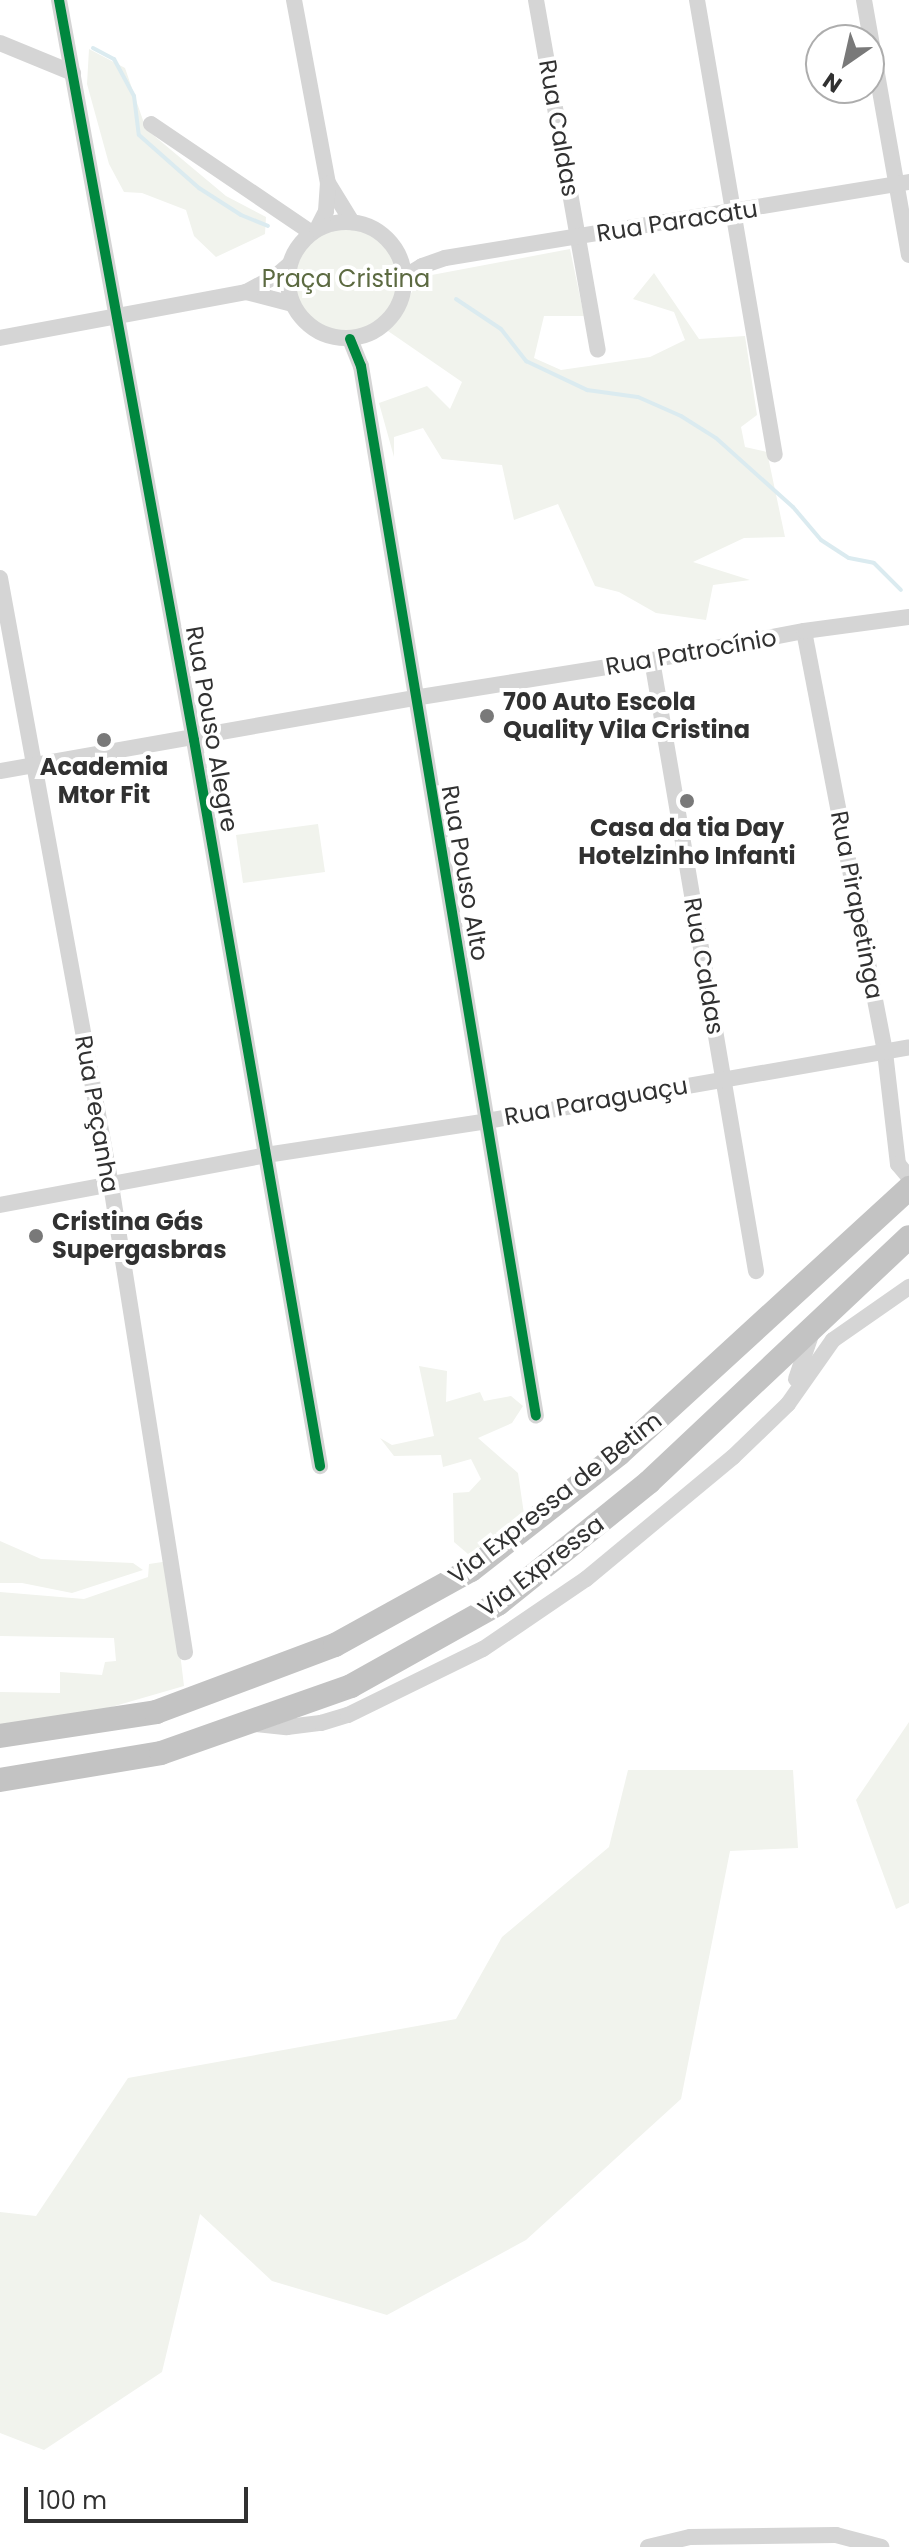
<!DOCTYPE html>
<meta charset="utf-8">
<style>
body{margin:0}
#map{position:relative;width:909px;height:2547px;overflow:hidden;background:#fff;font-family:Poppins,sans-serif}
div>[style]{position:absolute}
[style*='--x']{left:calc(var(--x)*1px);top:calc(var(--y)*1px);width:calc(var(--w)*1px);rotate:calc(var(--a)*1deg)}
.green>*{inset:0;background:#f1f3ed}
.round{border-radius:50%}
.stream>*{height:4px;margin:-2px;padding:0 2px;transform-origin:2px;border-radius:2px;background:#dbebf0}
.minor>*{height:16px;margin:-8px;padding:0 8px;transform-origin:8px;border-radius:8px;background:#d5d5d5}
.minor>.ring{margin:-8px;padding:0;box-sizing:content-box;background:none;border:16px solid #d5d5d5;border-radius:50%}
.highway>*{height:24px;margin:-12px;padding:0 12px;transform-origin:12px;border-radius:12px;background:#c3c3c3}
.cycleway>*{height:10px;margin:-5px;padding:0 5px;transform-origin:5px;border-radius:5px;background:#00873e}
.dots>*{width:22px;height:22px;translate:-50% -50%;box-sizing:border-box;border:4px solid #fff;border-radius:50%}
span{translate:-50% -50%;white-space:nowrap;text-align:center;line-height:1.15;-webkit-text-stroke:8px #fff;paint-order:stroke}
.street-label{font-size:24px;color:#313131}
.park-label{font-size:24px;color:#5c6a41}
.poi-label{font-size:24px;color:#313131;font-weight:700}
.left{translate:0 -50%;text-align:left}
.north{position:absolute;left:805px;top:24px;width:80px;height:80px;box-sizing:border-box;background:#fff;border:2px solid #adadad;border-radius:50%;rotate:214deg;font-size:22px;font-weight:700;line-height:32px;text-align:center;color:#313131}
.north::after{content:'';display:block;margin:auto;width:28px;height:36px;background:#797979;clip-path:polygon(50% 0,100% 100%,50% 72%,0 100%)}
.scale{position:absolute;left:24px;top:2487px;width:224px;height:36px;box-sizing:border-box;border:4px solid #313131;border-top:0;padding-left:10px;font-size:24px;line-height:28px;white-space:nowrap;color:#313131;-webkit-text-stroke:6px #fff;paint-order:stroke}
</style>
<div id="map">
<div class="green">
<i style="clip-path:polygon(89px 49px,125px 68px,146px 129px,226px 196px,266px 217px,265px 234px,216px 257px,194px 236px,186px 210px,142px 193px,124px 192px,109px 164px,87px 84px)"></i>
<i class="round" style="left:293px;top:226px;width:106px;height:106px"></i>
<i style="clip-path:polygon(570px 249px,584px 316px,544px 316px,534px 358px,561px 370px,650px 357px,685px 340px,674px 312px,633px 299px,654px 273px,699px 339px,745px 336px,757px 415px,741px 427px,745px 447px,767px 452px,785px 537px,744px 538px,693px 562px,750px 580px,713px 585px,706px 620px,656px 613px,619px 592px,595px 586px,558px 504px,514px 520px,502px 465px,442px 459px,423px 428px,394px 437px,394px 457px,379px 403px,427px 386px,450px 409px,462px 382px,388px 331px,421px 277px)"></i>
<i style="clip-path:polygon(318px 824px,325px 872px,243px 883px,236px 835px)"></i>
<i style="clip-path:polygon(419px 1366px,447px 1371px,446px 1402px,480px 1392px,484px 1401px,511px 1396px,523px 1406px,512px 1423px,478px 1438px,518px 1473px,524px 1514px,508px 1531px,468px 1554px,454px 1542px,453px 1493px,469px 1492px,481px 1479px,471px 1459px,443px 1467px,441px 1455px,394px 1456px,380px 1438px,392px 1445px,434px 1436px)"></i>
<i style="clip-path:polygon(0 1541px,41px 1559px,133px 1563px,143px 1570px,72px 1593px,22px 1583px,0 1583px)"></i>
<i style="clip-path:polygon(169px 1561px,184px 1686px,101px 1710px,0 1726px,0 1692px,60px 1693px,60px 1672px,102px 1675px,105px 1662px,116px 1661px,114px 1638px,0 1636px,0 1592px,84px 1599px,148px 1577px,149px 1564px)"></i>
<i style="clip-path:polygon(909px 1722px,909px 1903px,896px 1909px,856px 1800px)"></i>
<i style="clip-path:polygon(628px 1770px,793px 1770px,798px 1848px,730px 1851px,681px 2099px,526px 2240px,387px 2315px,272px 2281px,200px 2214px,162px 2372px,44px 2450px,0 2433px,0 2212px,36px 2216px,128px 2078px,456px 2019px,502px 1937px,609px 1847px)"></i>
</div>
<div class="stream">
<i style="--x:93;--y:48;--w:24;--a:28"></i>
<i style="--x:114;--y:59;--w:42;--a:61.6"></i>
<i style="--x:134;--y:96;--w:39;--a:83"></i>
<i style="--x:139;--y:135;--w:80;--a:41.5"></i>
<i style="--x:199;--y:188;--w:50;--a:32.7"></i>
<i style="--x:241;--y:215;--w:29;--a:22"></i>
<i style="--x:456;--y:299;--w:54;--a:33.7"></i>
<i style="--x:501;--y:329;--w:41;--a:52"></i>
<i style="--x:526;--y:361;--w:68;--a:25.4"></i>
<i style="--x:587;--y:390;--w:51;--a:7.8"></i>
<i style="--x:638;--y:397;--w:47;--a:23.8"></i>
<i style="--x:681;--y:416;--w:41;--a:32.2"></i>
<i style="--x:716;--y:438;--w:103;--a:41.9"></i>
<i style="--x:793;--y:507;--w:43;--a:49.7"></i>
<i style="--x:821;--y:540;--w:33;--a:33"></i>
<i style="--x:849;--y:558;--w:25;--a:11"></i>
<i style="--x:874;--y:563;--w:38;--a:45"></i>
</div>
<div class="minor">
<i style="--x:59;--y:0;--w:752;--a:79.66"></i>
<i style="--x:194;--y:740;--w:737;--a:80.15"></i>
<i style="--x:294;--y:0;--w:186;--a:79.5"></i>
<i style="--x:328;--y:183;--w:46;--a:58.4"></i>
<i style="--x:536;--y:0;--w:355;--a:80"></i>
<i style="--x:697;--y:0;--w:461;--a:80.3"></i>
<i style="--x:864;--y:0;--w:259;--a:80"></i>
<i style="--x:0;--y:43;--w:79;--a:22.3"></i>
<i style="--x:151;--y:124;--w:194;--a:34.1"></i>
<i class="ring" style="left:288px;top:222px;width:100px;height:100px"></i>
<i style="--x:317;--y:229;--w:20;--a:-63"></i>
<i style="--x:326;--y:211;--w:27;--a:-86"></i>
<i style="--x:404;--y:277;--w:21;--a:-31"></i>
<i style="--x:422;--y:266;--w:24;--a:-19"></i>
<i style="--x:445;--y:258;--w:470;--a:-9.3"></i>
<i style="--x:246;--y:292;--w:48;--a:14.6"></i>
<i style="--x:0;--y:338;--w:250;--a:-10.6"></i>
<i style="--x:246;--y:292;--w:34;--a:-28"></i>
<i style="--x:276;--y:276;--w:18;--a:-41"></i>
<i style="--x:350;--y:339;--w:29;--a:68"></i>
<i style="--x:361;--y:366;--w:1064;--a:80.54"></i>
<i style="--x:0;--y:578;--w:617;--a:79.64"></i>
<i style="--x:111;--y:1185;--w:473;--a:81"></i>
<i style="--x:804;--y:631;--w:429;--a:79.1"></i>
<i style="--x:885;--y:1052;--w:113;--a:83.4"></i>
<i style="--x:898;--y:1164;--w:17;--a:50"></i>
<i style="--x:652;--y:660;--w:620;--a:80.34"></i>
<i style="--x:0;--y:771;--w:420;--a:-10"></i>
<i style="--x:414;--y:698;--w:241;--a:-9.1"></i>
<i style="--x:652;--y:660;--w:155;--a:-10.8"></i>
<i style="--x:804;--y:631;--w:106;--a:-7.6"></i>
<i style="--x:0;--y:1205;--w:271;--a:-10.6"></i>
<i style="--x:266;--y:1155;--w:224;--a:-8.7"></i>
<i style="--x:487;--y:1121;--w:428;--a:-9.9"></i>
<i style="--x:796;--y:1379;--w:53;--a:-71.2"></i>
<i style="--x:256;--y:1724;--w:31;--a:6"></i>
<i style="--x:287;--y:1727;--w:34;--a:-7"></i>
<i style="--x:321;--y:1723;--w:28;--a:-17"></i>
<i style="--x:348;--y:1715;--w:150;--a:-26.1"></i>
<i style="--x:483;--y:1649;--w:125;--a:-34.2"></i>
<i style="--x:586;--y:1579;--w:191;--a:-39.7"></i>
<i style="--x:733;--y:1457;--w:76;--a:-43.9"></i>
<i style="--x:788;--y:1404;--w:78;--a:-54.9"></i>
<i style="--x:833;--y:1340;--w:93;--a:-34.9"></i>
<i style="--x:648;--y:2547;--w:43;--a:-13.4"></i>
<i style="--x:690;--y:2537;--w:146;--a:-0.8"></i>
<i style="--x:836;--y:2535;--w:47;--a:14.9"></i>
</div>
<div class="highway">
<i style="--x:0;--y:1736;--w:158;--a:-8.7"></i>
<i style="--x:156;--y:1712;--w:191;--a:-20.5"></i>
<i style="--x:335;--y:1645;--w:155;--a:-28.9"></i>
<i style="--x:471;--y:1570;--w:188;--a:-38.1"></i>
<i style="--x:619;--y:1454;--w:394;--a:-42.5"></i>
<i style="--x:0;--y:1780;--w:163;--a:-9.5"></i>
<i style="--x:161;--y:1753;--w:201;--a:-19.4"></i>
<i style="--x:351;--y:1686;--w:168;--a:-29.2"></i>
<i style="--x:498;--y:1604;--w:194;--a:-38.9"></i>
<i style="--x:649;--y:1482;--w:357;--a:-43.3"></i>
</div>
<div class="cycleway">
<i style="--x:59;--y:0;--w:752;--a:79.66"></i>
<i style="--x:194;--y:740;--w:737;--a:80.15"></i>
<i style="--x:350;--y:339;--w:29;--a:68"></i>
<i style="--x:361;--y:366;--w:1064;--a:80.54"></i>
</div>
<div class="dots">
<i style="left:487px;top:716px;background:#797979"></i>
<i style="left:104px;top:740px;background:#797979"></i>
<i style="left:687px;top:801px;background:#797979"></i>
<i style="left:36px;top:1236px;background:#797979"></i>
</div>
<div class="street-label">
<span style="left:559px;top:128px;rotate:80deg">Rua Caldas</span>
<span style="left:677px;top:221px;rotate:-9deg">Rua Paracatu</span>
<span style="left:691px;top:652px;rotate:-10deg">Rua Patrocínio</span>
<span style="left:212px;top:729px;rotate:80deg">Rua Pouso Alegre</span>
<span style="left:465px;top:873px;rotate:80deg">Rua Pouso Alto</span>
<span style="left:857px;top:905px;rotate:79deg">Rua Pirapetinga</span>
<span style="left:704px;top:966px;rotate:80deg">Rua Caldas</span>
<span style="left:596px;top:1101px;rotate:-10deg">Rua Paraguaçu</span>
<span style="left:97px;top:1114px;rotate:80deg">Rua Peçanha</span>
<span style="left:555px;top:1498px;rotate:-38deg">Via Expressa de Betim</span>
<span style="left:541px;top:1566px;rotate:-37deg">Via Expressa</span>
</div>
<div class="park-label">
<span style="left:346px;top:279px">Praça Cristina</span>
</div>
<div class="poi-label">
<span class="left" style="left:503px;top:716px">700 Auto Escola<br>Quality Vila Cristina</span>
<span style="left:104px;top:781px">Academia<br>Mtor Fit</span>
<span style="left:687px;top:842px">Casa da tia Day<br>Hotelzinho Infanti</span>
<span class="left" style="left:52px;top:1236px">Cristina Gás<br>Supergasbras</span>
</div>
<div class="north">N</div>
<div class="scale">100 m</div>
</div>
